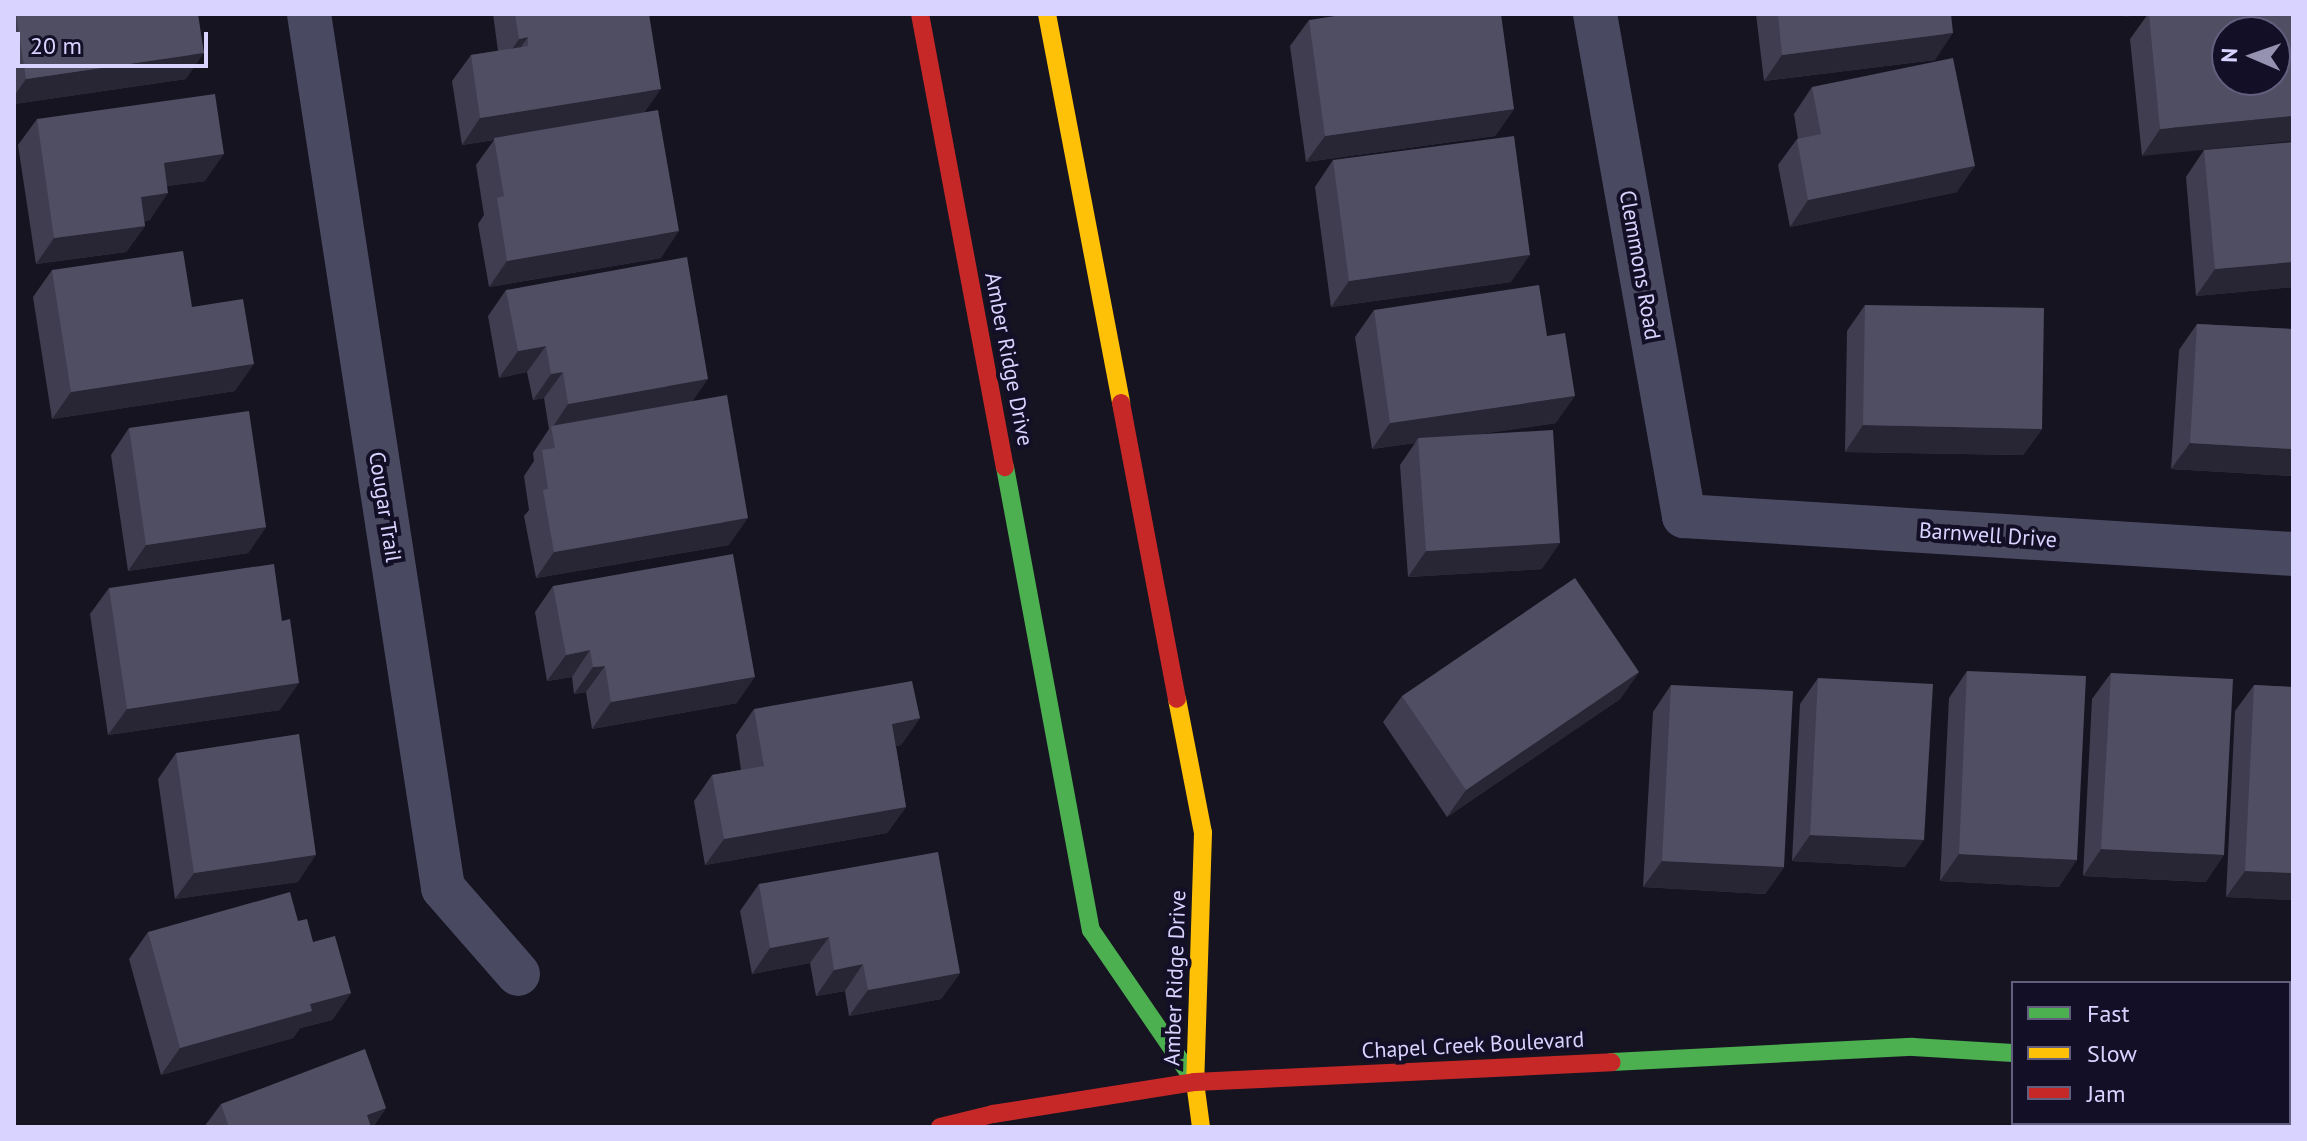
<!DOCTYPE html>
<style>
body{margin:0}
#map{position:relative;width:2307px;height:1141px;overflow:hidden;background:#161421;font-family:"PT Sans",sans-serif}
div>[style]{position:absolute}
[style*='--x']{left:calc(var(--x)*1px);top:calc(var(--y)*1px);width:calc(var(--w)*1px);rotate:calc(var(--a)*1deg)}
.street>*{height:44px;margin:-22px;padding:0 22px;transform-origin:22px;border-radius:22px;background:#4a4962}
.fast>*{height:18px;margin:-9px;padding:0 9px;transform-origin:9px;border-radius:9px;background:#4caf50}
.slow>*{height:18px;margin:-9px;padding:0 9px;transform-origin:9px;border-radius:9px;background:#ffc107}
.jam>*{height:18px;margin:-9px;padding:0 9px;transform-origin:9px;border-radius:9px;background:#c62828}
.wall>*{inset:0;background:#403d50}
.shaded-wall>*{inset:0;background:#282635}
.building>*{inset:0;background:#504e63}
span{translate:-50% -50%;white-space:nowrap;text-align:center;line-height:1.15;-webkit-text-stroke:8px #130f26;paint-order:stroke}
.street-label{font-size:22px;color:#d9d4ff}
.frame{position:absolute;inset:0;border:16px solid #d9d4ff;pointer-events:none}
.legend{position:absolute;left:2011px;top:981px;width:280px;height:144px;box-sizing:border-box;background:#130f26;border:2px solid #625e7d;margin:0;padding:10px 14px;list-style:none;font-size:24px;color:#d9d4ff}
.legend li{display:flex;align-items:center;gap:16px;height:40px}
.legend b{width:40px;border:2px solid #625e7d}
.north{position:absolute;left:2211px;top:16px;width:80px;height:80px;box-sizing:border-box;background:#130f26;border:2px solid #625e7d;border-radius:50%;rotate:272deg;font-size:22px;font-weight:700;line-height:32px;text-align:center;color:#d9d4ff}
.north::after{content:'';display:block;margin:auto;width:28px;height:36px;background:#9591b1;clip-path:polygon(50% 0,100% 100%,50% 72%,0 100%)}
.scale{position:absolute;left:16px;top:32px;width:192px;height:36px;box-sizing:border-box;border:4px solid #d9d4ff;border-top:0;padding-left:10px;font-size:24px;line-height:28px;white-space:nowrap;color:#d9d4ff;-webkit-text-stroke:6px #130f26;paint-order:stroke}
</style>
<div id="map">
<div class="street">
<i style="--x:309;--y:14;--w:884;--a:81.28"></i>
<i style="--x:443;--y:888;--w:114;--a:48.9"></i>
<i style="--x:1595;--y:14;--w:510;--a:79.95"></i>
<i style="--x:1684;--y:516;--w:610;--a:3.57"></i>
</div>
<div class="fast">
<i style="--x:1005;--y:467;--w:471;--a:79.5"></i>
<i style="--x:1091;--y:930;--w:184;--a:55.6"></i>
<i style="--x:1612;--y:1062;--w:301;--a:-2.9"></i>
<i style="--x:1913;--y:1047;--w:100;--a:3.4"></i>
</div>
<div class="slow">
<i style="--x:1047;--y:14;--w:396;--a:79.2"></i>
<i style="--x:1177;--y:699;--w:136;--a:79"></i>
<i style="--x:1203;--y:833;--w:249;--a:91.8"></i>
<i style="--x:1195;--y:1082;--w:45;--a:82.4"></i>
<i style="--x:2289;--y:1070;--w:4;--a:0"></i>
</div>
<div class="jam">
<i style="--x:920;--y:14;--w:461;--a:79.4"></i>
<i style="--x:1121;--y:403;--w:301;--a:79.3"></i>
<i style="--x:940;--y:1127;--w:55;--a:-13.8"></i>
<i style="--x:993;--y:1114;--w:205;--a:-9"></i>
<i style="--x:1195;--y:1082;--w:417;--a:-2.7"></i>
</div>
<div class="wall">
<i style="clip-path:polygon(14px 14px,198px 14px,186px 79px,14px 104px)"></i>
<i style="clip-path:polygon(493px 14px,649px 14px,645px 112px,661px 258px,489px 287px,478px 224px,484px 215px,476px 165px,494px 140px,462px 145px,452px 81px,471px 55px,498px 51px)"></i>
<i style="clip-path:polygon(1756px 14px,1951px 14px,1935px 60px,1764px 81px)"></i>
<i style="clip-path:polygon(2148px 14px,2293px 14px,2142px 156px,2130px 39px)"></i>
<i style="clip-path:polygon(1309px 20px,1514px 109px,1495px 136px,1306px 162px,1290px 46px)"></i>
<i style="clip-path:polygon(1812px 87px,1957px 192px,1790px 227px,1778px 165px,1797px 139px,1798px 139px,1794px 114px)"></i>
<i style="clip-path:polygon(37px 119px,205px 181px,167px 186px,150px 220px,144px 221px,145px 226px,126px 252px,36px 264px,18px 145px)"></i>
<i style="clip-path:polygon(2204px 150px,2293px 287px,2196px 296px,2186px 177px)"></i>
<i style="clip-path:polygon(1333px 160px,1511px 282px,1331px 307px,1315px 187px)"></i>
<i style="clip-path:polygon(52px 270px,192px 307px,235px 391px,52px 419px,33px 297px)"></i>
<i style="clip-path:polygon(506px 290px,692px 401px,729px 545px,536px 578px,524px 516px,529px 510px,524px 476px,534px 461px,533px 453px,549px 429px,544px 398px,533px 400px,527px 372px,499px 378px,488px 316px)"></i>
<i style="clip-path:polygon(1865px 305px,2042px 429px,2023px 455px,1845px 452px,1847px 331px)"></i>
<i style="clip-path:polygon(1374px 310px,1556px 423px,1473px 435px,1542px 569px,1408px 577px,1400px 465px,1415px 443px,1372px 449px,1355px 337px)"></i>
<i style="clip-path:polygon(2197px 324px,2293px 329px,2293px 476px,2171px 469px,2179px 350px)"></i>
<i style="clip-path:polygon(129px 428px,266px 527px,248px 553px,128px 571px,111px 455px)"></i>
<i style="clip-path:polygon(553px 586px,737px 703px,592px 729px,586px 692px,574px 694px,572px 677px,547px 681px,535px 612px)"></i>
<i style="clip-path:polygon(109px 588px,280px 710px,108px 735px,90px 614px)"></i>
<i style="clip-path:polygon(1967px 671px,2059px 887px,1940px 881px,1949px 698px)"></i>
<i style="clip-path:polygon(1639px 672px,1620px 699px,1447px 817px,1383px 722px,1402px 696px)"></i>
<i style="clip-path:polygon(2111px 673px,2206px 882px,2083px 876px,2092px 699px)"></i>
<i style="clip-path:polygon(1818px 678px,1905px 867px,1792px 861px,1800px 704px)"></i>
<i style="clip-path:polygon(1671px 685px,1784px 867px,1765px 894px,1643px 887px,1653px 712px)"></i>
<i style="clip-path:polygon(2254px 685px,2293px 687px,2293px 900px,2226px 897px,2235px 711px)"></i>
<i style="clip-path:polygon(754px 709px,920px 718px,901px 745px,896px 746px,906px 807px,887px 833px,705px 865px,694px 801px,712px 775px,741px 770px,736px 735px)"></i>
<i style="clip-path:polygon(176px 753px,298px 882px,175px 899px,158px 779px)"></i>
<i style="clip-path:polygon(759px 884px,960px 973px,941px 999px,849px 1016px,845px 991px,816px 996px,810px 963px,752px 974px,740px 911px)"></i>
<i style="clip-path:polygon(298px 921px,351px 993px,332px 1020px,300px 1028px,293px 1038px,161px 1075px,129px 959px,148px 932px)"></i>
<i style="clip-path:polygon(221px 1104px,386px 1108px,373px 1127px,204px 1127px)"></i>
</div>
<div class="shaded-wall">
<i style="clip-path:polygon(2127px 14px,2144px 14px,2125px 17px)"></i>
<i style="clip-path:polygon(1953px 33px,1935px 60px,1764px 81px,1782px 55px)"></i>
<i style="clip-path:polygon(528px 37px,509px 64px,501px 65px,519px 39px)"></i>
<i style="clip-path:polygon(204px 53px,186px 79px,14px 104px,14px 96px,26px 79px)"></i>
<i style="clip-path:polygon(661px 89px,642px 116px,462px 145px,480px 118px)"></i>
<i style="clip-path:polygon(1514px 109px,1495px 136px,1306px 162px,1325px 136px)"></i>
<i style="clip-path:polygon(2293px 116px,2293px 141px,2142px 156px,2160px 129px)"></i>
<i style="clip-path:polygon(224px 154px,205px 181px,146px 189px,164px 163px)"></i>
<i style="clip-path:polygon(1975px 166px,1957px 192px,1790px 227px,1808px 200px)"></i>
<i style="clip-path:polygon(168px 193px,150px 220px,122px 223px,141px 197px)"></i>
<i style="clip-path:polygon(145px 226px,126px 252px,36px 264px,54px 238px)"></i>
<i style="clip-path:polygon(679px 231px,661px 258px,489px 287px,507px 261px)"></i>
<i style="clip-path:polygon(1530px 255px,1511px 282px,1331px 307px,1349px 281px)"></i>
<i style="clip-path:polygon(2293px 262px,2293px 287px,2196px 296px,2215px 269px)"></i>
<i style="clip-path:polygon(546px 346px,527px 372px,499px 378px,518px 351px)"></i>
<i style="clip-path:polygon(254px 364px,235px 391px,52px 419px,71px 392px)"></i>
<i style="clip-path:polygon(563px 372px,544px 398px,533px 400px,551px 374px)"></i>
<i style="clip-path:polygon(708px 379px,690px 405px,552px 428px,568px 404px)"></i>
<i style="clip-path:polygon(1575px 396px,1556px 423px,1419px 443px,1418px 438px,1415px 443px,1372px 449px,1390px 423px)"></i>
<i style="clip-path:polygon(1863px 425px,2042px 429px,2023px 455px,1845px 452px)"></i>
<i style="clip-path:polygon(2190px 443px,2293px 449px,2293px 476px,2171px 469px)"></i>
<i style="clip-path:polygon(748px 518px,729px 545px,536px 578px,554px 552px)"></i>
<i style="clip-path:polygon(266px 527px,248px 553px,128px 571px,146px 545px)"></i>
<i style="clip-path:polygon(1560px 543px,1542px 569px,1408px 577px,1426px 551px)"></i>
<i style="clip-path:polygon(590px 650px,572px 677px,547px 681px,566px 655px)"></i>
<i style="clip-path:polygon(605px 666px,586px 692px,574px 694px,593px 667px)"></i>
<i style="clip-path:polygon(1639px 672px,1620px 699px,1447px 817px,1466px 790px)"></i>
<i style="clip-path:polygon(755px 677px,737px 703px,592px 729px,611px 702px)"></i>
<i style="clip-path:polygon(299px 683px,280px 710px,108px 735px,127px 709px)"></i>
<i style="clip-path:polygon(920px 718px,901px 745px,873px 750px,892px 724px)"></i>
<i style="clip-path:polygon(906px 807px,887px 833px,705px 865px,724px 839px)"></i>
<i style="clip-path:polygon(1810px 835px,1924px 840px,1905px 867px,1792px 861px)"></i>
<i style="clip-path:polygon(2101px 849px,2224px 855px,2206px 882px,2083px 876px)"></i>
<i style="clip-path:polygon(1959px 854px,2077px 860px,2059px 887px,1940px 881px)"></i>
<i style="clip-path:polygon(316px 855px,298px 882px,175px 899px,194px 873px)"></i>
<i style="clip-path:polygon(1662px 861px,1784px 867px,1765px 894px,1643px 887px)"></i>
<i style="clip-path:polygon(2245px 871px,2293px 873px,2293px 900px,2226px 897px)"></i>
<i style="clip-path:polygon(829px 937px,810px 963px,752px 974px,770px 948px)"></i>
<i style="clip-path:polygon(863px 964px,845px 991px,816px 996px,834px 970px)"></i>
<i style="clip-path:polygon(960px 973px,941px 999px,849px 1016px,868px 990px)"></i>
<i style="clip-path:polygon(351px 993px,332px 1020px,300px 1028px,293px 1038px,161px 1075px,180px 1048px,310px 1004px)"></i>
<i style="clip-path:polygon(386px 1108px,373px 1127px,358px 1127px,367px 1115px)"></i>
</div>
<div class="building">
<i style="clip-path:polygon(16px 14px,198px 14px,204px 53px,26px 79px)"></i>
<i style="clip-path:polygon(515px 14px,649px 14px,661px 89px,480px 118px,471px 55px,528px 46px,528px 37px,519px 39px)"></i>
<i style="clip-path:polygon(1348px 14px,1501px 14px,1514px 109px,1325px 136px,1309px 20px)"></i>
<i style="clip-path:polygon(1778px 14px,1951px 14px,1953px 33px,1782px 55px)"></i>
<i style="clip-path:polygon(evenodd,2149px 14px,2293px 14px,2293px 116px,2160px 129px,2149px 14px,2227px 32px,2275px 32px,2275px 80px,2227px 80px,2227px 32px)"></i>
<i style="clip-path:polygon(1953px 58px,1975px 166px,1808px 200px,1797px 139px,1821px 134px,1812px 87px)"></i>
<i style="clip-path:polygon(215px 94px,224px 154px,164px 163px,168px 193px,141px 197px,145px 226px,54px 238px,37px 119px)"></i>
<i style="clip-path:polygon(658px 110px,679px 231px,507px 261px,497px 198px,504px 196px,494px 138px)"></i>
<i style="clip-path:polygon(1514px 136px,1530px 255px,1349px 281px,1333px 160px)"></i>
<i style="clip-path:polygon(2293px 142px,2293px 262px,2215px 269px,2204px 150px)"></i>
<i style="clip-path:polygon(183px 251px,192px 307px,243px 299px,254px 364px,71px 392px,52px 270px)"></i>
<i style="clip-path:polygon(687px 257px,708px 379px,568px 404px,563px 372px,551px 374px,546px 346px,518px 351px,506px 290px)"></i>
<i style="clip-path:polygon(1539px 285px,1547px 336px,1565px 333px,1575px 396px,1390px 423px,1374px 310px)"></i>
<i style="clip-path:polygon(1865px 305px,2044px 308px,2042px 429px,1863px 425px)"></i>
<i style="clip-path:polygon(2197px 324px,2293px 329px,2293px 449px,2190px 443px)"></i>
<i style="clip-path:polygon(727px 395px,748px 518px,554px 552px,543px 490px,548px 489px,542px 450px,555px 448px,551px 426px)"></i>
<i style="clip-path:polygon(249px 411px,266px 527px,146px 545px,129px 428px)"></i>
<i style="clip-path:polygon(1553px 430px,1560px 543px,1426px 551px,1418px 438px)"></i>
<i style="clip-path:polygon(733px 554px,755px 677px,611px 702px,605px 666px,593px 667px,590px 650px,566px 655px,553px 586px)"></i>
<i style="clip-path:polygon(274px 564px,282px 621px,290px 619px,299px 683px,127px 709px,109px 588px)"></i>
<i style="clip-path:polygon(1575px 578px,1639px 672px,1466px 790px,1402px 696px)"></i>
<i style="clip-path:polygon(1967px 671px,2086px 676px,2077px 860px,1959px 854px)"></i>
<i style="clip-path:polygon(2111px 673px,2233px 679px,2224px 855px,2101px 849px)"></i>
<i style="clip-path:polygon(1818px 678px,1933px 684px,1924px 840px,1810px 835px)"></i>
<i style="clip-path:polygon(912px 681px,920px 718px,892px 724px,906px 807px,724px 839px,712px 775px,764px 766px,754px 709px)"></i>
<i style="clip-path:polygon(1671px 685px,1793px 691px,1784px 867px,1662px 861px)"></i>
<i style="clip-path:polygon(2254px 685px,2293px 687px,2293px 873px,2245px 871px)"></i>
<i style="clip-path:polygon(299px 734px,316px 855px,194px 873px,176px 753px)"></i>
<i style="clip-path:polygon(938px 852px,960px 973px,868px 990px,863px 964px,834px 970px,829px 937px,770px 948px,759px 884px)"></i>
<i style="clip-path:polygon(290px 892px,298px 921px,307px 919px,313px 942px,335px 936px,351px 993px,310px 1004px,312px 1011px,180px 1048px,148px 932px)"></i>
<i style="clip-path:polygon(365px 1049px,386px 1108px,367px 1115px,371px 1127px,229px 1127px,221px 1104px)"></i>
</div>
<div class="street-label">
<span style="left:1640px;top:265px;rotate:80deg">Clemmons Road</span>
<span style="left:1009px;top:359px;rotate:79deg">Amber Ridge Drive</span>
<span style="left:385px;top:507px;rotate:81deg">Cougar Trail</span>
<span style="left:1988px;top:535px;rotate:4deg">Barnwell Drive</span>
<span style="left:1175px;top:978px;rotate:-88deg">Amber Ridge Drive</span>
<span style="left:1473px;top:1045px;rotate:-3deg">Chapel Creek Boulevard</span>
</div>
<div class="frame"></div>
<ul class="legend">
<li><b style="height:10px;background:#4caf50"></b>Fast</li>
<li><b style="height:10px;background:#ffc107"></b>Slow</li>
<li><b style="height:10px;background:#c62828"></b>Jam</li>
</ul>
<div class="north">N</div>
<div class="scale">20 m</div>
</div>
